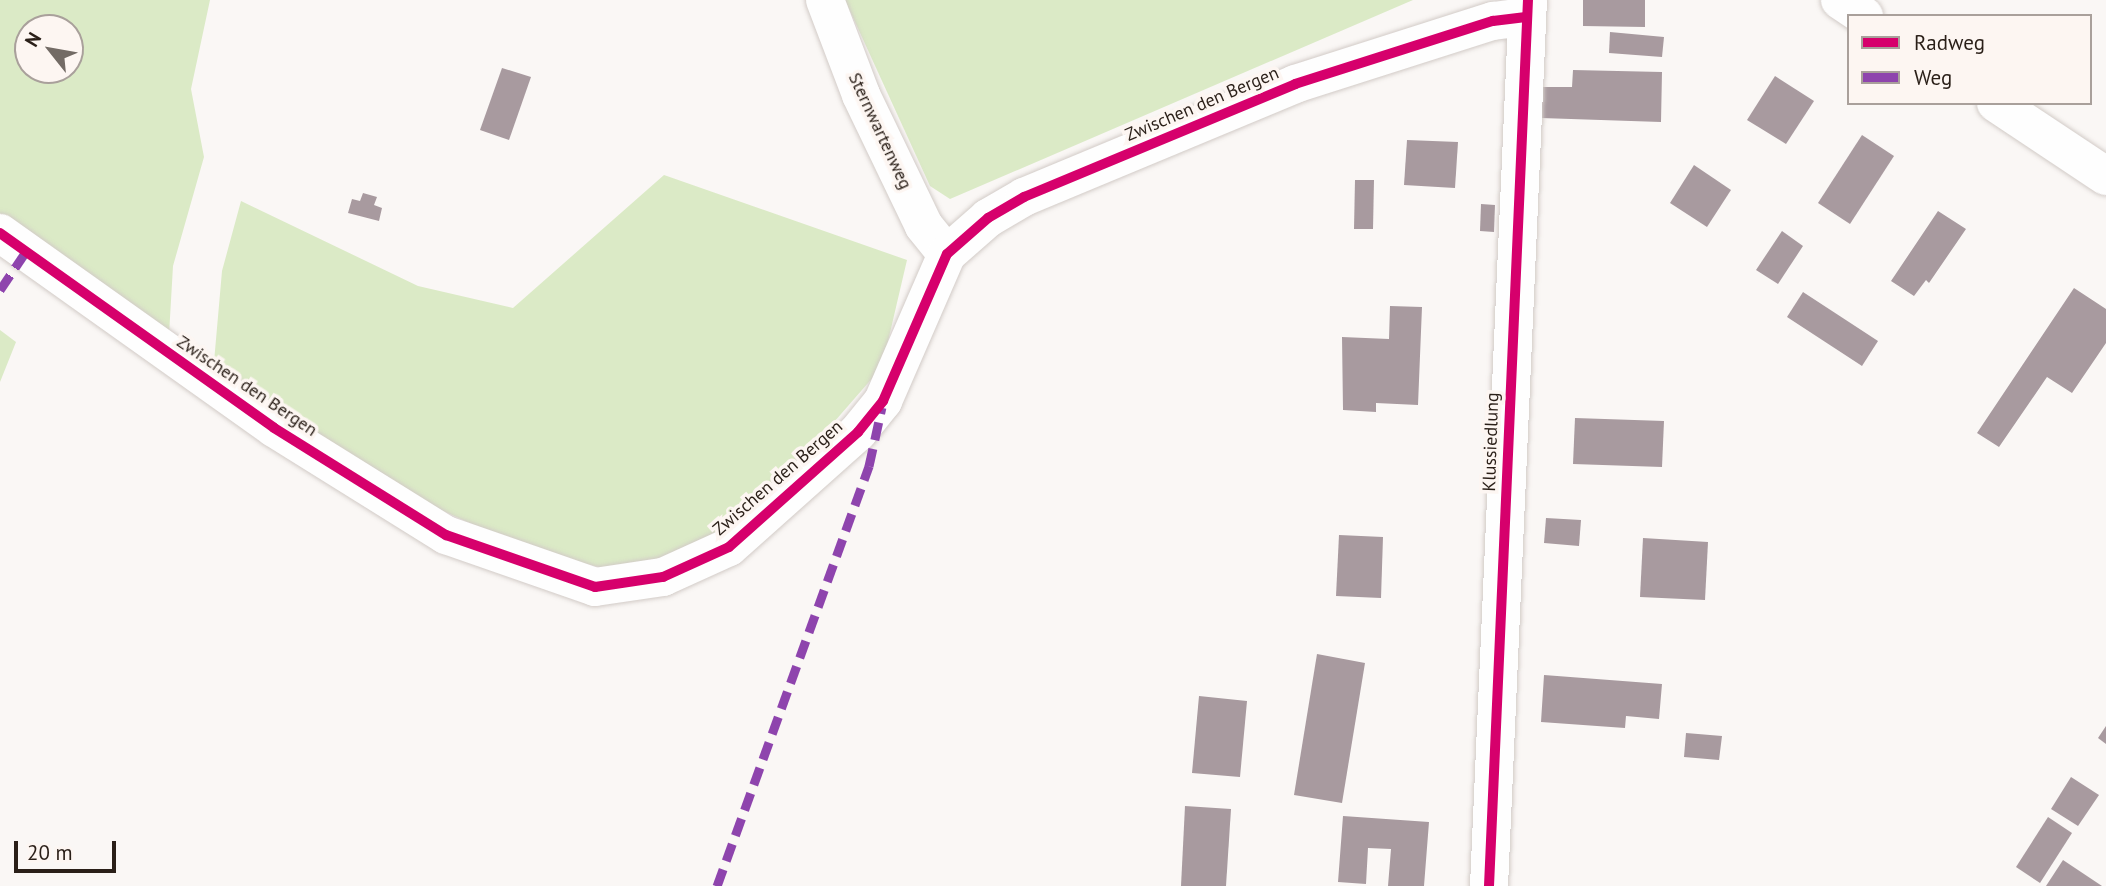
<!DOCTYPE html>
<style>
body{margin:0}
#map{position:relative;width:2106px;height:886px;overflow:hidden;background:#faf7f5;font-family:"PT Sans",sans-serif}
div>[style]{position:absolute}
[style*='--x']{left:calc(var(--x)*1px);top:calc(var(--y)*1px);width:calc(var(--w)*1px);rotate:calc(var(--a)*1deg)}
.green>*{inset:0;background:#dbeac6}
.building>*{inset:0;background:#a89a9f}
.roads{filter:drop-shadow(0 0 2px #d2cbc7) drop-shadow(0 0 2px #d2cbc7)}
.minor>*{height:38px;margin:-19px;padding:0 19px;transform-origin:19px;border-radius:19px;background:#fefefe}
.quiet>*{height:9px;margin-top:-4.5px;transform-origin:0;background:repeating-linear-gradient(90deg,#8e44ad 0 18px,transparent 0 27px)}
.cycleway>*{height:10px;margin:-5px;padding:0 5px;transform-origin:5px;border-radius:5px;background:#d6006c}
span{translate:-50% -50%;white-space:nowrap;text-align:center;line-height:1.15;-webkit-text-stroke:7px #fdf6f2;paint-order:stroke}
.street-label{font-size:18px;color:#2a1f18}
.legend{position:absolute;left:1847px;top:14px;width:245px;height:91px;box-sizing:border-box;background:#fdf6f2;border:2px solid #a9a09b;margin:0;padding:9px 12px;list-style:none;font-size:21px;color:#2a1f18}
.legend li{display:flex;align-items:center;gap:14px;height:35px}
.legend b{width:35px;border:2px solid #a9a09b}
.north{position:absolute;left:14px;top:14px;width:70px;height:70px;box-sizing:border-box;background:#fdf6f2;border:2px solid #a9a09b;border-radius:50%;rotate:301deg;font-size:19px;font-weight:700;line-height:28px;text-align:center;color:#2a1f18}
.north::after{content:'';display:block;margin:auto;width:24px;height:32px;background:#736b65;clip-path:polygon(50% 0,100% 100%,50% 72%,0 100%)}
.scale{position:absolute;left:14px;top:841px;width:102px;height:32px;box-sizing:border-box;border:4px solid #2a1f18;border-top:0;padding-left:9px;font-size:21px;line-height:24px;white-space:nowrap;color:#2a1f18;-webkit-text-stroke:5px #fdf6f2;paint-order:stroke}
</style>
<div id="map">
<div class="green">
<i style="clip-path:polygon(evenodd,0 0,210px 0,191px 89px,204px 157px,173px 266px,169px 335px,0 222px,0 0,28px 28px,70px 28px,70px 70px,28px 70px,28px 28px)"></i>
<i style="clip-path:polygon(845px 0,1413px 0,950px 199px,930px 186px)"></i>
<i style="clip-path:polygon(664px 175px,907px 260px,882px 367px,780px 484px,685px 554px,604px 568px,535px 553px,426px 503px,279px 411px,214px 362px,222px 271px,241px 201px,418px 286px,513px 308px)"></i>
<i style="clip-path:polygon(0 330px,16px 342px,0 382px)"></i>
</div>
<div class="building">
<i style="clip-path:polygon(1583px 0,1645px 0,1645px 27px,1583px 26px)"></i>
<i style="clip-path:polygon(1610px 32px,1664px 37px,1662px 57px,1609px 53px)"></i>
<i style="clip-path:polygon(502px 68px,531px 77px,509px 140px,480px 130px)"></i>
<i style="clip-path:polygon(1573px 70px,1662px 72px,1661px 122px,1541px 118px,1542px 87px,1572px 87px)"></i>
<i style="clip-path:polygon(1775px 76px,1814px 101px,1786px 144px,1747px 120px)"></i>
<i style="clip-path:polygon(1862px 135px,1894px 156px,1850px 224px,1818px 203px)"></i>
<i style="clip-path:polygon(1407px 140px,1458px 142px,1455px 188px,1404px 185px)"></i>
<i style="clip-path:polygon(1694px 165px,1731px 190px,1707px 227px,1670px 203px)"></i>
<i style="clip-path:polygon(1355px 180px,1374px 180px,1373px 229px,1354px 229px)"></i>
<i style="clip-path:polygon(363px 193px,377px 197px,374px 205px,382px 208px,379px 221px,348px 213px,352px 199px,360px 201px)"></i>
<i style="clip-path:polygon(1481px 204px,1495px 205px,1494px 232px,1480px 231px)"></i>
<i style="clip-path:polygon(1938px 211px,1966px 229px,1929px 283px,1926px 280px,1914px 296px,1891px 281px)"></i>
<i style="clip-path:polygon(1782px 231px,1803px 246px,1778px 284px,1756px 270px)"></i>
<i style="clip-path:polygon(2074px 288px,2106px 309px,2106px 343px,2072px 393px,2047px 377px,1999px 447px,1977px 433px)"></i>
<i style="clip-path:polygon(1803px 292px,1878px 341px,1862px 366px,1787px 317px)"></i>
<i style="clip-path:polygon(1390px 306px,1422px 307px,1418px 405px,1376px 403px,1376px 412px,1343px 410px,1342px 337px,1389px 339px)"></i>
<i style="clip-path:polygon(1575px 418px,1664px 421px,1662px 467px,1573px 464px)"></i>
<i style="clip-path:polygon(1546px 518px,1581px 520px,1579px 546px,1544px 543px)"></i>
<i style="clip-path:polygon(1339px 535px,1383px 537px,1381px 598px,1336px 596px)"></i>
<i style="clip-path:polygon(1643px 538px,1708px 542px,1705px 600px,1640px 597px)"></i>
<i style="clip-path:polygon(1317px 654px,1365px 663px,1342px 803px,1294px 795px)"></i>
<i style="clip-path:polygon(1544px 675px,1662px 684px,1659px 719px,1626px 716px,1625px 728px,1541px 722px)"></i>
<i style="clip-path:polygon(1199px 696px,1247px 701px,1240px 777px,1192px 773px)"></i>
<i style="clip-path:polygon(2106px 726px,2106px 744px,2098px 738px)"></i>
<i style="clip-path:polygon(1686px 733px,1722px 736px,1719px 760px,1684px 757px)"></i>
<i style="clip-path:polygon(2071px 777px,2099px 795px,2078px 826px,2051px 809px)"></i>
<i style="clip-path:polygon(1185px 806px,1231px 809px,1226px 886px,1181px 886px)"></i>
<i style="clip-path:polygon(1343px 816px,1429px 822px,1424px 886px,1388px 886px,1391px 849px,1368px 848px,1366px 884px,1338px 882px)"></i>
<i style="clip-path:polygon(2048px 817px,2072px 833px,2040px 883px,2016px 867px)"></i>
<i style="clip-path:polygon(2063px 860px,2102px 886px,2046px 886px)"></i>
</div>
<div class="roads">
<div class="minor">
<i style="--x:825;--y:0;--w:102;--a:69.2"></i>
<i style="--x:861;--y:95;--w:145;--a:64.3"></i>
<i style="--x:924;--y:226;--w:36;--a:51"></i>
<i style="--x:1840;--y:0;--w:29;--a:34"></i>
<i style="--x:1996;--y:103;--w:132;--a:33.6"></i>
<i style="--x:0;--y:233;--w:336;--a:35.4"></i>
<i style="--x:274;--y:428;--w:203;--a:31.9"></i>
<i style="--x:446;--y:535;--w:158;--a:19.2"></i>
<i style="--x:595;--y:587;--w:69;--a:-8.4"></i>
<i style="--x:663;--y:577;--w:72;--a:-24.4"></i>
<i style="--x:729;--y:547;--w:173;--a:-41.7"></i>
<i style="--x:858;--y:432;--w:40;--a:-51"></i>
<i style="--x:883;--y:401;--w:160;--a:-66.5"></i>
<i style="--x:947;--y:254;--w:55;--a:-41.3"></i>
<i style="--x:988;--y:218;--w:42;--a:-30.3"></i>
<i style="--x:1024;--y:197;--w:294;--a:-22.6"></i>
<i style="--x:1295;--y:84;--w:208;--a:-17.7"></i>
<i style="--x:1493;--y:21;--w:31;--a:-7"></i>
<i style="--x:1489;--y:886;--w:887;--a:-87.48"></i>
</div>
</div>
<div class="quiet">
<i style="--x:0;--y:290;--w:45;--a:-56"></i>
<i style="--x:717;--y:886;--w:447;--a:-70.1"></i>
<i style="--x:869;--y:466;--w:60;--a:-77.6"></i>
</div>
<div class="cycleway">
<i style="--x:0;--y:233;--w:336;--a:35.4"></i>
<i style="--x:274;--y:428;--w:203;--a:31.9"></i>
<i style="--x:446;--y:535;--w:158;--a:19.2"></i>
<i style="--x:595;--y:587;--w:69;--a:-8.4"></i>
<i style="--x:663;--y:577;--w:72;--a:-24.4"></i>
<i style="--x:729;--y:547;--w:173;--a:-41.7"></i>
<i style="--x:858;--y:432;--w:40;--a:-51"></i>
<i style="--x:883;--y:401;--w:160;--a:-66.5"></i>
<i style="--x:947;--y:254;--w:55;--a:-41.3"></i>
<i style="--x:988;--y:218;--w:42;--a:-30.3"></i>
<i style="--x:1024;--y:197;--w:294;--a:-22.6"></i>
<i style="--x:1295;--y:84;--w:208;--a:-17.7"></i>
<i style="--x:1493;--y:21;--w:31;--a:-7"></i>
<i style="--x:1489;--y:886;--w:887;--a:-87.48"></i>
</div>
<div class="street-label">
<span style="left:1202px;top:104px;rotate:-23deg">Zwischen den Bergen</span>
<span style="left:880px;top:131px;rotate:65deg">Sternwartenweg</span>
<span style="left:247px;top:386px;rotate:34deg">Zwischen den Bergen</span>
<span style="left:1491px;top:442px;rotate:-88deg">Klussiedlung</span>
<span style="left:778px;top:478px;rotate:-41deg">Zwischen den Bergen</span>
</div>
<ul class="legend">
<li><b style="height:9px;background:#d6006c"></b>Radweg</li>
<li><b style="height:9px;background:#8e44ad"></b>Weg</li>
</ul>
<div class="north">N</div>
<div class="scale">20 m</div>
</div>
